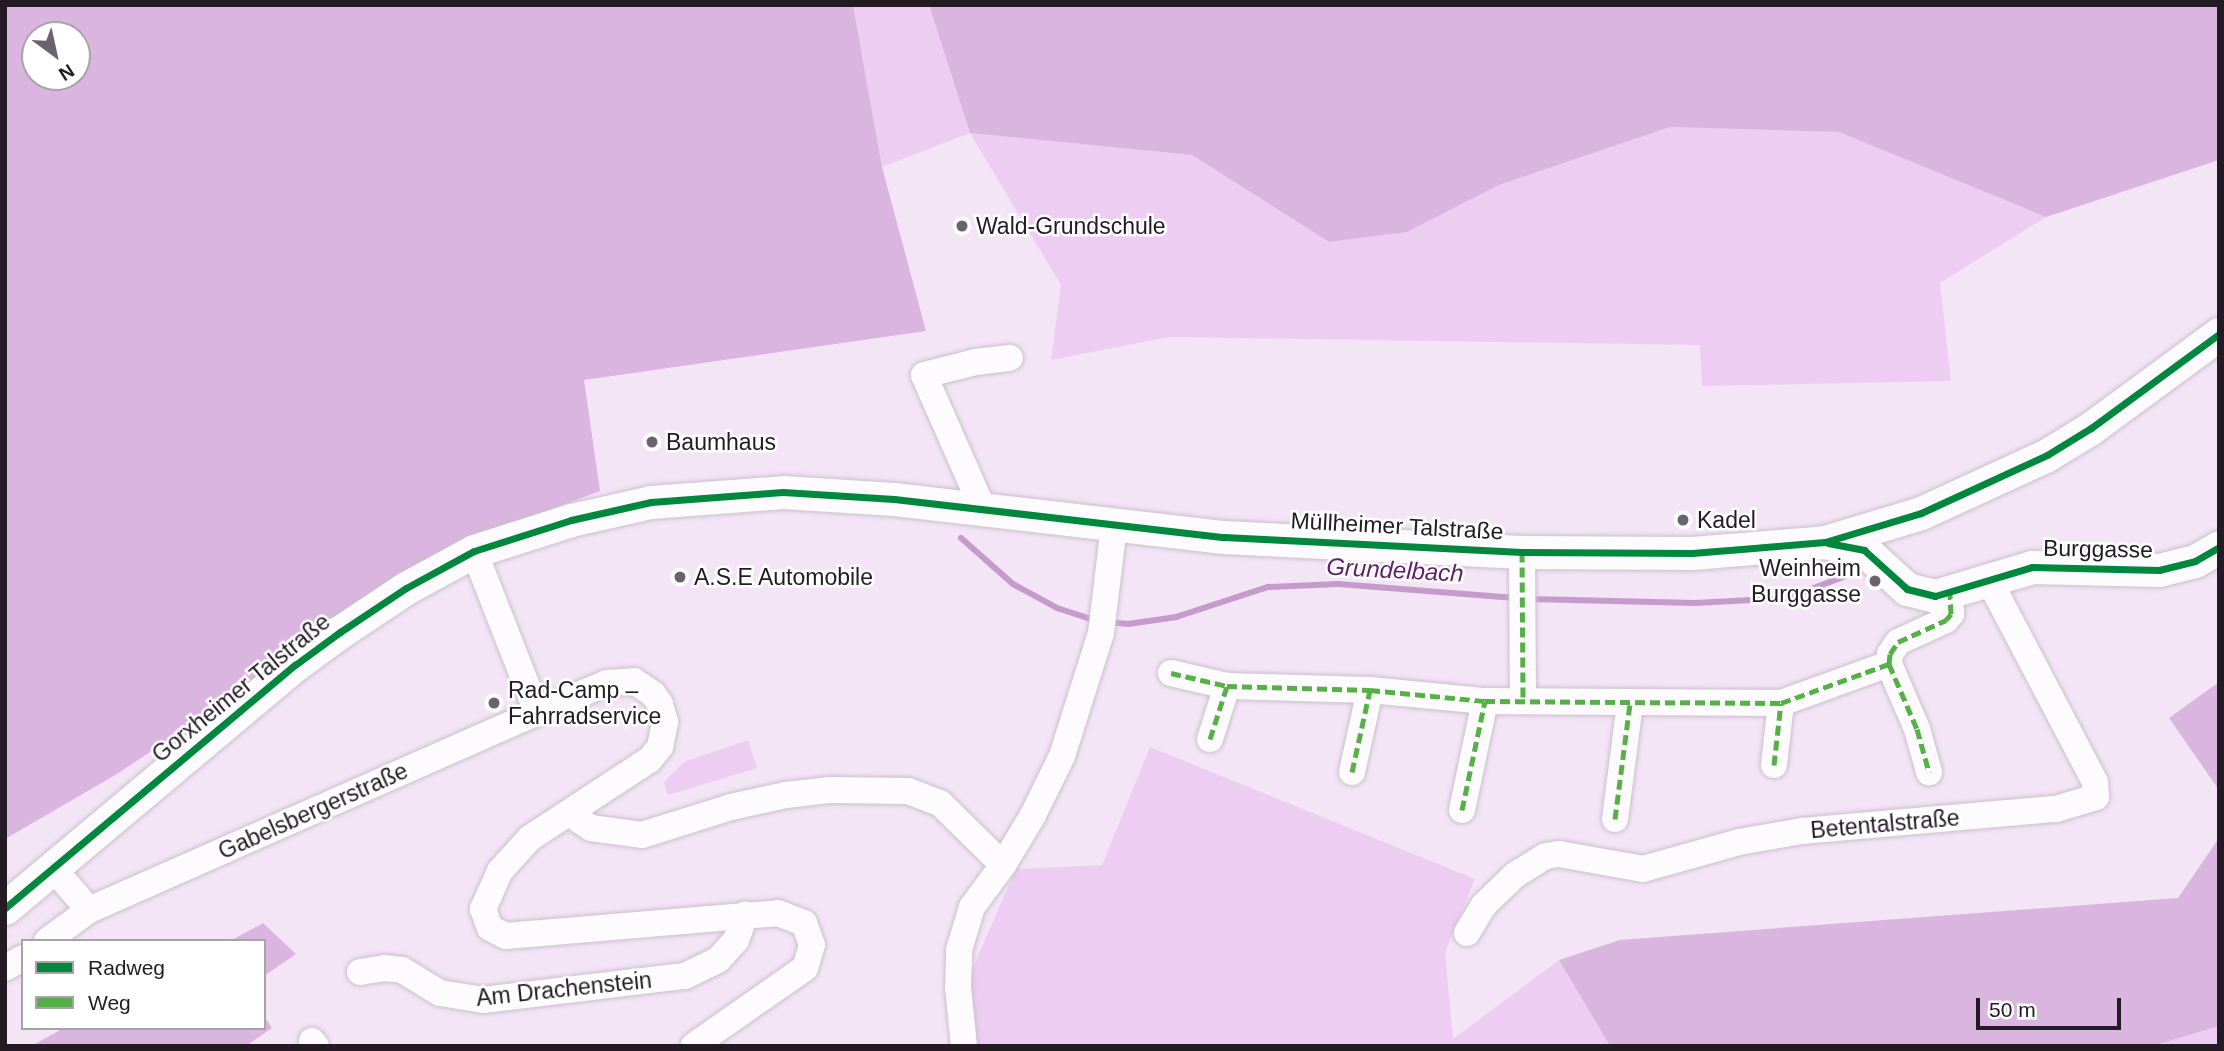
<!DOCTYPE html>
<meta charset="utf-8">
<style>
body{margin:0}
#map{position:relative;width:2224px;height:1051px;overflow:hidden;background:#f3e5f6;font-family:Helvetica,sans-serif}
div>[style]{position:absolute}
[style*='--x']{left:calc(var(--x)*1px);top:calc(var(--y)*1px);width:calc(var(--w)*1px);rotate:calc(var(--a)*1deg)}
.green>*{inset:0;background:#eecdf3}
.forest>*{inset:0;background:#dab5df}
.stream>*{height:6px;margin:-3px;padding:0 3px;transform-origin:3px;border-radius:3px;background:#c59bcb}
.roads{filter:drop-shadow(0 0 2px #cbc0cd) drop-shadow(0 0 2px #cbc0cd)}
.minor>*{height:26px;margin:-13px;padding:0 13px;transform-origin:13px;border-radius:13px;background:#fdfbfe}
.major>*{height:33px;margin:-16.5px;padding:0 16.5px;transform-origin:16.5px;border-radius:16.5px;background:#fdfbfe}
.quiet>*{height:5px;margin-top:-2.5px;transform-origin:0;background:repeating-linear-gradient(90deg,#55b145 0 10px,transparent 0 15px)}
.cycleway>*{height:7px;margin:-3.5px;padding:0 3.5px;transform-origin:3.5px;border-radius:3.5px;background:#00873e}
.dots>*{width:19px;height:19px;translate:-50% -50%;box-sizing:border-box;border:4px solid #fff;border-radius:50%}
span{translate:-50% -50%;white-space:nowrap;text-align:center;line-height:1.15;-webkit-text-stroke:5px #fff;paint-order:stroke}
.poi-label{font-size:23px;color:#231a24}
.left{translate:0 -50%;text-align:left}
.right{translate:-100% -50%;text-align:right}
.street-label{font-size:23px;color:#231a24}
.water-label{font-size:24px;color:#611f6a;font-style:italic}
.frame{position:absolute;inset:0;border:7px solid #231a24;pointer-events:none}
.legend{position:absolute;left:21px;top:939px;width:245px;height:91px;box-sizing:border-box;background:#fff;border:2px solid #a7a3a7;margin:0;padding:9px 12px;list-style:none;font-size:21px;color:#231a24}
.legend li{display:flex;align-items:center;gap:14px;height:35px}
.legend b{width:35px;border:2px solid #a7a3a7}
.north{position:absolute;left:21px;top:21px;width:70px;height:70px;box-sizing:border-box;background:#fff;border:2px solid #a7a3a7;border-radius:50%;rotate:147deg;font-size:19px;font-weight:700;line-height:28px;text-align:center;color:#231a24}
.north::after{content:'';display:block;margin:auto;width:24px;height:32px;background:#6c616e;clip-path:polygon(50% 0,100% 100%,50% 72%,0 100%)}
.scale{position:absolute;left:1976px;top:998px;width:145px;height:32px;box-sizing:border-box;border:4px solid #231a24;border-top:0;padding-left:9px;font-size:21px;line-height:24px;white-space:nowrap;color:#231a24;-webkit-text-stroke:5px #fff;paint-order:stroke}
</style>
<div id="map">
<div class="green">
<i style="clip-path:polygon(853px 5px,929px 5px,970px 133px,1192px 155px,1329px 242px,1407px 232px,1499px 185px,1670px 127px,1839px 132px,2046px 217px,1940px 283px,1951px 381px,1702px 386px,1700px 345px,1169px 337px,1051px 360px,1061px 285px,970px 133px,882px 167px)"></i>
<i style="clip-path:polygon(748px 740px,757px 768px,668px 795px,664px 782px,684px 762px)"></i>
<i style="clip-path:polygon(1150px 747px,1475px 879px,1445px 952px,1453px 1039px,1559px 960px,1610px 1046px,976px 1046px,968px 979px,1016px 869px,1102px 865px)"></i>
<i style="clip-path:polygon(2219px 1026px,2219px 1046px,2153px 1046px)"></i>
</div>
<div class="forest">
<i style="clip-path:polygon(evenodd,5px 5px,853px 5px,882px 167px,926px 331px,584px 380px,600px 491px,469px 540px,117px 774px,5px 839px,5px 5px,35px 35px,77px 35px,77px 77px,35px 77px,35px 35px)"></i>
<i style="clip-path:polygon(929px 5px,2219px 5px,2219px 160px,2046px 217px,1839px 132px,1670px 127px,1499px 185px,1407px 232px,1329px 242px,1192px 155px,970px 133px)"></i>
<i style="clip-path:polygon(2219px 682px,2219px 790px,2169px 718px)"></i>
<i style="clip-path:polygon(2219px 838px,2219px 1026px,2153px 1046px,1610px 1046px,1559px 960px,1620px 940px,2178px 898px)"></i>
<i style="clip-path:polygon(263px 923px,296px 954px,264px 976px,264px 941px,230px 941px)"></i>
<i style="clip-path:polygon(264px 1016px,272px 1028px,246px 1046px,31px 1046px,64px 1028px,264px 1028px)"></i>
</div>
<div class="stream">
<i style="--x:961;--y:538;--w:69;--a:41.5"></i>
<i style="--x:1013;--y:584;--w:50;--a:28.6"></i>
<i style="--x:1057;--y:608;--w:40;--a:18"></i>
<i style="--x:1530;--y:599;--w:165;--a:1.4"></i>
<i style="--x:1695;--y:603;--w:93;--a:-3.1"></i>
<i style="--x:1788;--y:598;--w:70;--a:-21"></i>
<i style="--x:1109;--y:622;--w:19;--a:6"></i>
<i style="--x:1128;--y:624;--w:49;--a:-8.3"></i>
<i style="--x:1176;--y:617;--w:97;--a:-18.1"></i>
<i style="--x:1268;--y:587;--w:70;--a:-2.5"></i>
<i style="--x:1338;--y:584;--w:178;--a:4.5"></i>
</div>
<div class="roads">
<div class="minor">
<i style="--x:983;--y:509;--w:146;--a:-113.8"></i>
<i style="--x:924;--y:375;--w:54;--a:-14"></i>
<i style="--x:976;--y:362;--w:34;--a:-7"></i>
<i style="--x:474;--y:551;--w:173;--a:68.6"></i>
<i style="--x:1522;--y:552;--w:149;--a:89.6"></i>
<i style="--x:1889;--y:664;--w:71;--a:66.7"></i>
<i style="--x:1917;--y:729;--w:45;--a:74.4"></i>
<i style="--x:1171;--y:673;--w:57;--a:13.1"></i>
<i style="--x:1227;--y:686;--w:143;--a:1.6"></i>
<i style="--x:1370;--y:690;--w:116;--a:5.5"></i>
<i style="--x:1485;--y:701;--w:296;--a:0.4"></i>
<i style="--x:1781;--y:703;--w:115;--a:-19.9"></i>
<i style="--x:1889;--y:664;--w:10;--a:-84"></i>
<i style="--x:1890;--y:654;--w:14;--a:-56"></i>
<i style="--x:1898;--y:642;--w:53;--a:-24.6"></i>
<i style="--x:1946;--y:620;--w:8;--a:-50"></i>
<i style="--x:1951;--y:614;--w:22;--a:-93"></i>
<i style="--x:1210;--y:739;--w:56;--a:-72.2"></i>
<i style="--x:1774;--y:765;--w:62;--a:-83.6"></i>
<i style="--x:1352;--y:772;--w:84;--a:-77.6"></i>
<i style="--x:577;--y:808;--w:12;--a:81"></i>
<i style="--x:579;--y:820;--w:14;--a:34"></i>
<i style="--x:591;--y:828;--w:51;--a:7.8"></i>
<i style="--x:642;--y:835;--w:93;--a:-17.5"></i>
<i style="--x:731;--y:807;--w:56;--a:-12.3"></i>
<i style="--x:786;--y:795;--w:43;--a:-6.6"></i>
<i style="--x:829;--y:790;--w:79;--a:0.7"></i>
<i style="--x:908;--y:791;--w:34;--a:21"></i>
<i style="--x:940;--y:803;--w:88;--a:44.5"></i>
<i style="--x:1462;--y:810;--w:111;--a:-78.1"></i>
<i style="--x:1615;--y:819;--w:116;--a:-82.6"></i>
<i style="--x:53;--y:868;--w:55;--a:49.4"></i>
<i style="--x:1467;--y:933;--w:31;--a:-59"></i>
<i style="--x:1483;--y:906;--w:45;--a:-44.1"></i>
<i style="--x:1515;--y:875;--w:36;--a:-32"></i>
<i style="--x:1546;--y:856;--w:13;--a:-9"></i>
<i style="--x:1559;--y:854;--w:85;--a:10.1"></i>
<i style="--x:1643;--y:869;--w:100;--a:-15.7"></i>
<i style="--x:1739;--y:842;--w:64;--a:-9.9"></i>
<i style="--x:1802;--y:831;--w:255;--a:-5"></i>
<i style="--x:2056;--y:809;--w:42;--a:-16.7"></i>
<i style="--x:2096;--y:797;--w:15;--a:-94"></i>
<i style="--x:2095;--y:782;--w:228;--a:-117.7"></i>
<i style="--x:47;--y:941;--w:52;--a:-36.4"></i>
<i style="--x:89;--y:910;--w:490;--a:-23.8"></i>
<i style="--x:537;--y:712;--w:76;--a:-22.5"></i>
<i style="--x:607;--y:683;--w:27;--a:-4"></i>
<i style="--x:634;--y:681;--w:23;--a:34"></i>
<i style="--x:653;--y:694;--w:12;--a:55"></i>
<i style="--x:660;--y:704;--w:19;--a:74"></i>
<i style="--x:665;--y:722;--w:25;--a:101"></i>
<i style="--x:660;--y:747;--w:17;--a:130"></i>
<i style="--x:649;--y:760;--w:142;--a:146.8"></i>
<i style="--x:530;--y:838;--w:45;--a:132.3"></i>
<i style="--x:500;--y:871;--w:42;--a:114.1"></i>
<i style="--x:483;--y:909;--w:20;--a:70"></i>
<i style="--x:490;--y:928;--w:18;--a:27"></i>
<i style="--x:506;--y:936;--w:273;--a:-4.8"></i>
<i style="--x:778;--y:913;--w:28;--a:21"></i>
<i style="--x:804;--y:923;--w:23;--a:70"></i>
<i style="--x:812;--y:945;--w:24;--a:107"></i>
<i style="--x:805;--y:968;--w:136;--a:145.1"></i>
<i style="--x:5;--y:968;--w:21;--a:-29"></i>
<i style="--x:360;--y:972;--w:24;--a:-9"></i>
<i style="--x:384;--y:968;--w:18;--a:6"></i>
<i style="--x:402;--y:970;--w:44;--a:31.2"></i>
<i style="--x:440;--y:993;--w:44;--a:9.2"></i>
<i style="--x:483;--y:1000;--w:203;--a:-6.8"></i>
<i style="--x:685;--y:976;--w:37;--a:-26"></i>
<i style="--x:718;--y:960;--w:27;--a:-48"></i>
<i style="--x:736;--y:940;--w:27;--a:-70"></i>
<i style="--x:312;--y:1041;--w:6;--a:51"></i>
<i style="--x:964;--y:1046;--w:59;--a:-95.8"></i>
<i style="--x:958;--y:987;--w:37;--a:-88"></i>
<i style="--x:959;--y:950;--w:45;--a:-73.2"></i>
<i style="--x:972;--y:907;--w:52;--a:-53.6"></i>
<i style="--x:1003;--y:865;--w:58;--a:-59"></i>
<i style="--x:1033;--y:815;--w:66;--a:-63.8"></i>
<i style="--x:1062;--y:756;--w:129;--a:-72.4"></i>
<i style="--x:1101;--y:633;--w:108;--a:-83.1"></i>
</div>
<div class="major">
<i style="--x:1825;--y:542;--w:40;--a:12"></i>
<i style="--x:1864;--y:550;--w:58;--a:42.2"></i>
<i style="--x:1907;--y:589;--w:29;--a:14"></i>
<i style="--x:1935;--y:596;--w:101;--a:-16.6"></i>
<i style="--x:2032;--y:567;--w:127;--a:1.4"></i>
<i style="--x:2159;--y:570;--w:37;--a:-14"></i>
<i style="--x:2195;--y:561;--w:28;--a:-30"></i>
<i style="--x:5;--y:908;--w:378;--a:-40"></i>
<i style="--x:295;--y:665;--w:56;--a:-36.3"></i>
<i style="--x:340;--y:632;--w:79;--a:-33.7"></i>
<i style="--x:406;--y:588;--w:77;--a:-28.6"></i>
<i style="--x:474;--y:551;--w:102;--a:-17.7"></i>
<i style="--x:571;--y:520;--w:82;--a:-12.7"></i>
<i style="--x:651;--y:502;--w:132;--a:-4.3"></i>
<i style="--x:783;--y:492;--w:111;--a:3.6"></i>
<i style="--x:894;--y:499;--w:332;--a:6.6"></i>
<i style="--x:1224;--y:537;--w:298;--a:2.9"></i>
<i style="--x:1522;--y:552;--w:170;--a:0.3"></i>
<i style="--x:1692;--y:553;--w:133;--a:-4.7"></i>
<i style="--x:1825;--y:542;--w:100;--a:-16.8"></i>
<i style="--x:1921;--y:513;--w:139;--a:-24.7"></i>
<i style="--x:2047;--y:455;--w:52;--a:-31.5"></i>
<i style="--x:2091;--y:428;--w:159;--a:-36.3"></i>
</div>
</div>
<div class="quiet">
<i style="--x:1522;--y:552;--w:149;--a:89.6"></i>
<i style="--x:1889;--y:664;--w:71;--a:66.7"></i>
<i style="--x:1917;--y:729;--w:45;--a:74.4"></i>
<i style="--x:1171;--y:673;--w:57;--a:13.1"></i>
<i style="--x:1227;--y:686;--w:143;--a:1.6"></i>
<i style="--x:1370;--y:690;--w:116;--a:5.5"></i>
<i style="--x:1485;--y:701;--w:296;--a:0.4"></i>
<i style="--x:1781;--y:703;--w:115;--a:-19.9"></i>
<i style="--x:1889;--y:664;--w:10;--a:-84"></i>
<i style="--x:1890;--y:654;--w:14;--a:-56"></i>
<i style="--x:1898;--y:642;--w:53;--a:-24.6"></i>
<i style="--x:1946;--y:620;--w:8;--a:-50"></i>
<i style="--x:1951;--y:614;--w:22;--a:-93"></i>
<i style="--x:1210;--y:739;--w:56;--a:-72.2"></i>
<i style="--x:1774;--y:765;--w:62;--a:-83.6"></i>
<i style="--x:1352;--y:772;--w:84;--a:-77.6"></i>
<i style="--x:1462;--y:810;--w:111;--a:-78.1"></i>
<i style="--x:1615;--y:819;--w:116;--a:-82.6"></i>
</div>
<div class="cycleway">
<i style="--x:1828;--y:543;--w:37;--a:11"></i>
<i style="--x:1864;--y:550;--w:58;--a:42.2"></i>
<i style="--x:1907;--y:589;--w:29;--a:14"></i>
<i style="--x:1935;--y:596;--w:101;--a:-16.6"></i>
<i style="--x:2032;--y:567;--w:127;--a:1.4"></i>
<i style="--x:2159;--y:570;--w:37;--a:-14"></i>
<i style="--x:2195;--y:561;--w:28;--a:-30"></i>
<i style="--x:5;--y:908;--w:378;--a:-40"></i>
<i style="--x:295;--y:665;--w:56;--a:-36.3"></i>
<i style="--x:340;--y:632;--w:79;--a:-33.7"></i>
<i style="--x:406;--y:588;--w:77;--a:-28.6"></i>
<i style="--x:474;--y:551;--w:102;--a:-17.7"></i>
<i style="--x:571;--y:520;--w:82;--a:-12.7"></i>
<i style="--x:651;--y:502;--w:132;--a:-4.3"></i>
<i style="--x:783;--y:492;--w:111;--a:3.6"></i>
<i style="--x:894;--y:499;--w:332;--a:6.6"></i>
<i style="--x:1224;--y:537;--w:298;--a:2.9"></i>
<i style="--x:1522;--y:552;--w:170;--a:0.3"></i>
<i style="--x:1692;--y:553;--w:133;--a:-4.7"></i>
<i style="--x:1825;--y:542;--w:100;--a:-16.8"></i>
<i style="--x:1921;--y:513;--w:139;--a:-24.7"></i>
<i style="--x:2047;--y:455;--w:52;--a:-31.5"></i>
<i style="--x:2091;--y:428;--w:159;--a:-36.3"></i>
</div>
<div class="dots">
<i style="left:962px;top:226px;background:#6c616e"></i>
<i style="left:652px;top:442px;background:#6c616e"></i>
<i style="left:1683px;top:520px;background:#6c616e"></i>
<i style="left:680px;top:577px;background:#6c616e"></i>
<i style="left:1875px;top:581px;background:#6c616e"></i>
<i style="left:494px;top:703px;background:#6c616e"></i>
</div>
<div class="poi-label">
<span class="left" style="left:976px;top:226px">Wald-Grundschule</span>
<span class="left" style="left:666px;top:442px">Baumhaus</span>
<span class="left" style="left:1697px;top:520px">Kadel</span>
<span class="right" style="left:1861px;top:581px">Weinheim<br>Burggasse</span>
<span class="left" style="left:694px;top:577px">A.S.E Automobile</span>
<span class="left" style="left:508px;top:703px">Rad-Camp –<br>Fahrradservice</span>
</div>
<div class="street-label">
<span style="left:1397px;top:526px;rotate:3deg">Müllheimer Talstraße</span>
<span style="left:2098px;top:549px;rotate:1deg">Burggasse</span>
<span style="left:241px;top:688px;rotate:-39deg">Gorxheimer Talstraße</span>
<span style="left:313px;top:811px;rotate:-24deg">Gabelsbergerstraße</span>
<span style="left:1885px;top:824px;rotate:-5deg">Betentalstraße</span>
<span style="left:564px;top:989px;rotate:-6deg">Am Drachenstein</span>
</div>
<div class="water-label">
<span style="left:1395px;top:570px;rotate:3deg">Grundelbach</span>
</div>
<div class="frame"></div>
<ul class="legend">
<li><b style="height:9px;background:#00873e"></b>Radweg</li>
<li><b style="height:9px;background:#55b145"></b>Weg</li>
</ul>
<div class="north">N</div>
<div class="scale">50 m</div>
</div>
